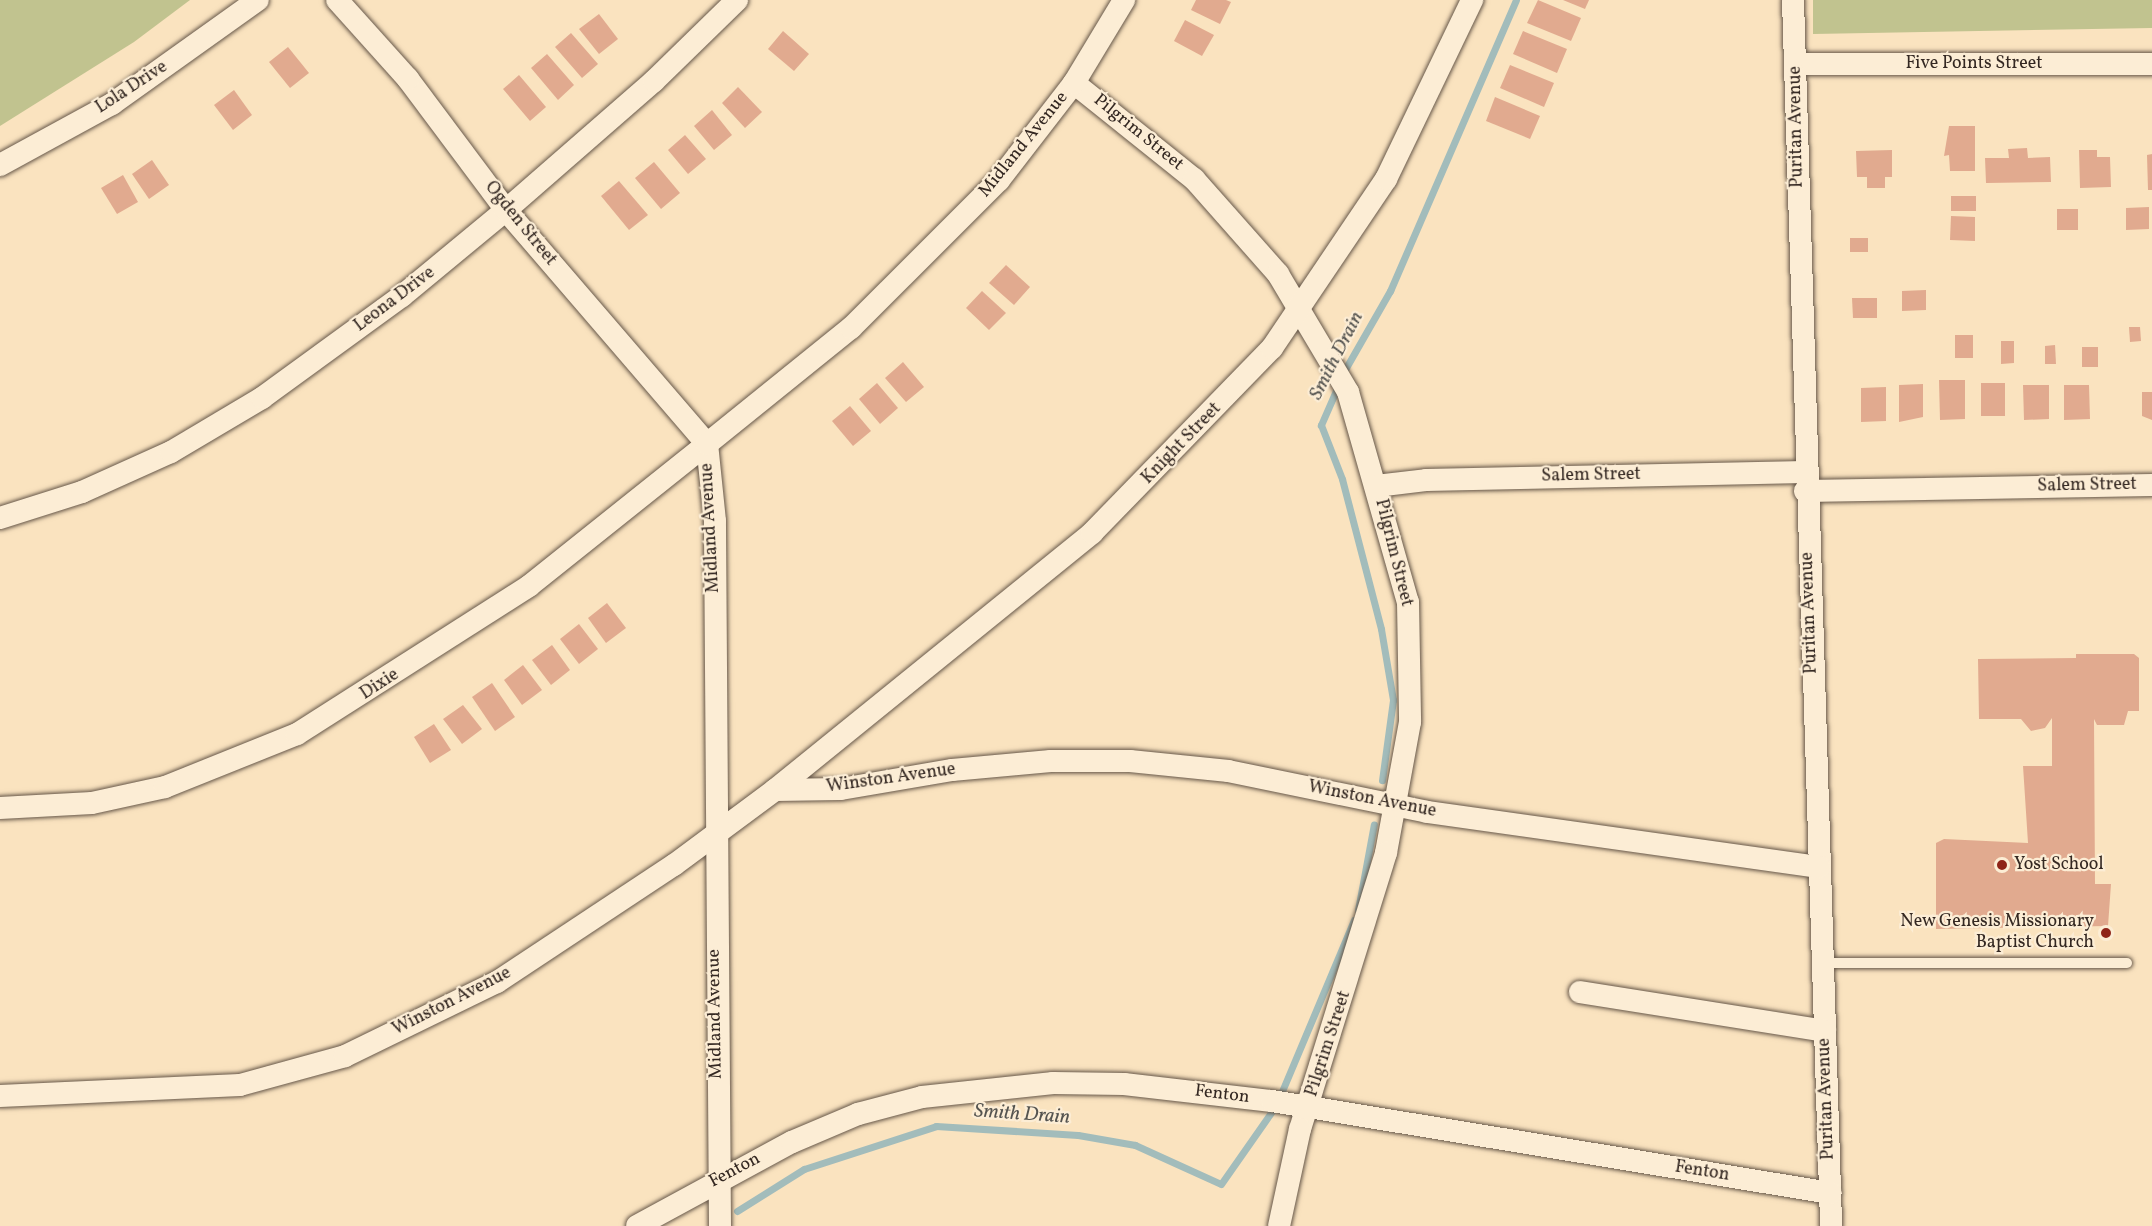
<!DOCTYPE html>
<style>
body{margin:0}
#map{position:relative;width:2152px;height:1226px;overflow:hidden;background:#fae3bf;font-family:Vollkorn,serif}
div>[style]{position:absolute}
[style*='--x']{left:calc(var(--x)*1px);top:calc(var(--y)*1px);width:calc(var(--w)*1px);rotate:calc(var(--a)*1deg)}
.green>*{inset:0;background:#c1c38f}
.stream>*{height:7px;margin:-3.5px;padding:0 3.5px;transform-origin:3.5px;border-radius:3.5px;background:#a2bcbb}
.building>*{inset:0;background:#e1aa8f}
.roads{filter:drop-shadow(0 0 2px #665749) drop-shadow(0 0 2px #665749)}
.lane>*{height:10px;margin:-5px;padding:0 5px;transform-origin:5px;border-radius:5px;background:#fcedd5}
.street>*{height:22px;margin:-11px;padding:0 11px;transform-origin:11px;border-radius:11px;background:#fcedd5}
.dots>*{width:16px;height:16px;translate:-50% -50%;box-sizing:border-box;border:3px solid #fcedd5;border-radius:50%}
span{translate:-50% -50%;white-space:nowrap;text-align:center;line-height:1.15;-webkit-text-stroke:4.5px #fcedd5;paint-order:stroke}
.street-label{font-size:18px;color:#342822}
.poi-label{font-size:18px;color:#342822}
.left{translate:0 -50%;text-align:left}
.right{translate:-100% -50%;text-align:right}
.water-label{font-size:20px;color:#555450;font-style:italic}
</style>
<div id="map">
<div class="green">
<i style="clip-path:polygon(0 0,190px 0,134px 42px,0 126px)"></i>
<i style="clip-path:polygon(1813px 0,2152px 0,2152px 28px,1813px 34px)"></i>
</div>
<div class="stream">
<i style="--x:1343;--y:373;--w:95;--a:-60.2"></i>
<i style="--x:1390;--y:291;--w:317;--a:-66.6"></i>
<i style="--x:1338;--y:386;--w:43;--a:113.6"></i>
<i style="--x:1321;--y:425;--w:58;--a:68.7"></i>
<i style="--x:1342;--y:479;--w:155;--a:75.4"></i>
<i style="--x:1381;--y:629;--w:72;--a:80.4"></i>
<i style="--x:1393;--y:700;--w:81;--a:97.8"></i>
<i style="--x:1358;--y:910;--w:87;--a:-79.5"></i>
<i style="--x:1280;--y:1096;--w:191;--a:-67.2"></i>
<i style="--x:737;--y:1211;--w:79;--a:-32.1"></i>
<i style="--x:804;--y:1169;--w:139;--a:-18"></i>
<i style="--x:936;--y:1126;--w:142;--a:3.6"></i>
<i style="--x:1078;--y:1135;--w:58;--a:10"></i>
<i style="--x:1135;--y:1145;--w:94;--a:24.4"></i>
<i style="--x:1221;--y:1184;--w:94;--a:-55"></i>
</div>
<div class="building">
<i style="clip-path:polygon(1196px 0,1226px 0,1231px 2px,1220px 24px,1191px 10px)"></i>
<i style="clip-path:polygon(1538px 0,1581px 18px,1571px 41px,1527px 23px)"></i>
<i style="clip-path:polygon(1563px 0,1589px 0,1585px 9px)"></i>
<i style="clip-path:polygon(599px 14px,618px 39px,599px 54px,579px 29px)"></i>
<i style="clip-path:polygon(1185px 20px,1214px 35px,1202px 56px,1174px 41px)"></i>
<i style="clip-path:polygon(783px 31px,809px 54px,794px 71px,768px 49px)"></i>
<i style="clip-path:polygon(1523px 31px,1567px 49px,1557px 73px,1513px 54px)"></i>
<i style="clip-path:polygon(571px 33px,598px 64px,582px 78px,555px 47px)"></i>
<i style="clip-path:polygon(288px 47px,309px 73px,290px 88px,269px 62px)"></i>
<i style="clip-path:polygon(547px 54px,574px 85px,558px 100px,531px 68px)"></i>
<i style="clip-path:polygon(1510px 65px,1554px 83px,1544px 107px,1500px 88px)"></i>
<i style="clip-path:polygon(519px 75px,546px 107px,530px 121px,503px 89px)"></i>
<i style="clip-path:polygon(738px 87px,762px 112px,745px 128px,722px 103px)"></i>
<i style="clip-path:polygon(234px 90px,252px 115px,233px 130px,214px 105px)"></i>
<i style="clip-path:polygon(1495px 97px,1540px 116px,1530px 139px,1486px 121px)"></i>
<i style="clip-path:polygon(712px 110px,732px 135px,714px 150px,694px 126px)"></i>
<i style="clip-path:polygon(1949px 126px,1975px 126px,1975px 171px,1950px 171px,1949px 155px,1944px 156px)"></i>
<i style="clip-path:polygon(685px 135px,706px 159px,688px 174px,668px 150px)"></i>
<i style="clip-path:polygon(2027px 148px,2028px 158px,2050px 157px,2051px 182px,1986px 183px,1985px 158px,2009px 158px,2008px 149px)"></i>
<i style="clip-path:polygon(1892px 150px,1892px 177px,1885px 177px,1885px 188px,1867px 188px,1867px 177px,1857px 177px,1856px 151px)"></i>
<i style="clip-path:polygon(2079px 150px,2097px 150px,2097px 157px,2110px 157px,2111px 187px,2080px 188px)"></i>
<i style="clip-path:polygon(2152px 154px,2152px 190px,2148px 190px,2147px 155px)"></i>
<i style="clip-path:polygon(152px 160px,169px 185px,149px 199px,132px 174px)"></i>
<i style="clip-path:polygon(654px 162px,680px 193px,661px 209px,635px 178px)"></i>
<i style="clip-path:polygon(123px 175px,138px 202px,117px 214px,101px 188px)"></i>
<i style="clip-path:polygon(619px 181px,648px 215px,629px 230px,601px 196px)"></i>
<i style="clip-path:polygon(1951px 196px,1976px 196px,1976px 211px,1951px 211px)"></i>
<i style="clip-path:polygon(2149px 207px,2149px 229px,2126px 230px,2126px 208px)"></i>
<i style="clip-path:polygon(2057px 209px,2078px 209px,2078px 230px,2057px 230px)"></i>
<i style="clip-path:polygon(1951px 216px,1975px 217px,1975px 241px,1950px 240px)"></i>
<i style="clip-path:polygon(1850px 238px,1868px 238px,1868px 252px,1850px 252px)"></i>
<i style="clip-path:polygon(1006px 265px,1030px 287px,1014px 305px,989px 283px)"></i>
<i style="clip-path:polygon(1926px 290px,1926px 310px,1902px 311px,1902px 291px)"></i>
<i style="clip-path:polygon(982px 291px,1006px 313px,989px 330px,966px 308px)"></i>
<i style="clip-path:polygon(1852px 298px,1877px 298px,1877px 318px,1853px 318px)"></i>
<i style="clip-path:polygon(2129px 327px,2140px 327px,2141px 341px,2130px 342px)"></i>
<i style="clip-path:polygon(1955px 335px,1973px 335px,1973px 358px,1955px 358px)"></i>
<i style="clip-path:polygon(2001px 341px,2014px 341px,2014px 363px,2001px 364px)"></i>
<i style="clip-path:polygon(2055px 345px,2056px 364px,2045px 364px,2045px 346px)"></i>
<i style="clip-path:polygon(2082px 347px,2098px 347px,2098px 367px,2082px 367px)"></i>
<i style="clip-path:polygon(903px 362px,924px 387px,906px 402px,885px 378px)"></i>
<i style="clip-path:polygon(1939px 380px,1965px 380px,1965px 419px,1940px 420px)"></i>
<i style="clip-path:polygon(877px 383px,898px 408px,880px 424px,859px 399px)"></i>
<i style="clip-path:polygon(1981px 383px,2005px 383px,2005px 416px,1981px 416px)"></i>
<i style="clip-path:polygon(1923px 384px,1923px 417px,1899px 422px,1899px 385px)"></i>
<i style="clip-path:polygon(2023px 385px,2049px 385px,2049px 419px,2024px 420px)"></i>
<i style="clip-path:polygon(2064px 385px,2089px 385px,2090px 419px,2064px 420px)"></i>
<i style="clip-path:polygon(1886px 387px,1886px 421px,1861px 422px,1861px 388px)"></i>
<i style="clip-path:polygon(2142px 392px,2152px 392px,2152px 420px,2142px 416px)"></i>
<i style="clip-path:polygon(850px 406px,871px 431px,853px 446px,832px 421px)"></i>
<i style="clip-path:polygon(607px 603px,626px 628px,606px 643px,588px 618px)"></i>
<i style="clip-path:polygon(579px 624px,598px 649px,579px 664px,560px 639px)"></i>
<i style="clip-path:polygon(552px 645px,570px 670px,551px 685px,532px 660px)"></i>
<i style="clip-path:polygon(2076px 654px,2134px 654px,2139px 658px,2139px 711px,2128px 711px,2124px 725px,2097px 725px,2094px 719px,2095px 884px,2111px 884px,2108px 926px,1936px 929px,1936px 843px,1944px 839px,2028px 843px,2023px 766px,2052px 766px,2052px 718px,2045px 728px,2031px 731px,2021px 719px,1979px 719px,1978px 659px,2076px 658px)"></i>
<i style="clip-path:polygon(523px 665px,542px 690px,522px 705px,504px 680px)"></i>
<i style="clip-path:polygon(492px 683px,515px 717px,495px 731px,472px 697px)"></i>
<i style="clip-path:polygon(463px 705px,482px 729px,462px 744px,443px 719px)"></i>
<i style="clip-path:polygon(434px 724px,451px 750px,430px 763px,414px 737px)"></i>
</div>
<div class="roads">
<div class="lane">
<i style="--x:1822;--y:963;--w:305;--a:0"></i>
</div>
<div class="street">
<i style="--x:1793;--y:0;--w:1227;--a:88.22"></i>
<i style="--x:1796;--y:64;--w:356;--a:0"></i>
<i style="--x:1074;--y:83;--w:154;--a:38.7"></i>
<i style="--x:1194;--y:179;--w:127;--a:48.5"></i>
<i style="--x:1278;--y:274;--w:137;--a:59.3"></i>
<i style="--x:1348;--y:392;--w:218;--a:74.1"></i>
<i style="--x:1408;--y:602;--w:120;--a:89"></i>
<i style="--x:1410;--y:722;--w:133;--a:100.4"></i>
<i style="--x:1386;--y:853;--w:289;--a:107.3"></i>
<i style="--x:1300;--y:1129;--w:99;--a:102.2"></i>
<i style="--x:0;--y:165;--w:128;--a:-28.6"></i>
<i style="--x:112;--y:104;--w:179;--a:-35.5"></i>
<i style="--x:1376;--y:486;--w:50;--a:-6.8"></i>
<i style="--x:1426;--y:480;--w:379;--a:-1.2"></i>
<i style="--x:1805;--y:491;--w:347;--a:-1"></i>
<i style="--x:0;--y:518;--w:86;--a:-17.6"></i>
<i style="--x:82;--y:492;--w:98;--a:-24.2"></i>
<i style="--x:171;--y:452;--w:106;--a:-30.7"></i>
<i style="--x:262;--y:398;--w:173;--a:-36.1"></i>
<i style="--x:402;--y:296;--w:135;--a:-39.6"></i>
<i style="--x:506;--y:210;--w:196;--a:-41.1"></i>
<i style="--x:654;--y:81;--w:116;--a:-44.3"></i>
<i style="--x:775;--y:790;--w:408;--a:-39"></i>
<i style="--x:1092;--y:533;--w:258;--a:-45.8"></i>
<i style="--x:1272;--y:348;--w:204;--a:-56"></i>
<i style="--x:1386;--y:179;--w:199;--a:-64.3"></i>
<i style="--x:0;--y:808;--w:92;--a:-3.1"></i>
<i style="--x:92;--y:803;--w:75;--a:-12.4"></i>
<i style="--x:165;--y:787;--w:142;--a:-21.9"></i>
<i style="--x:297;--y:734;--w:275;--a:-32.5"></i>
<i style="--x:529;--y:586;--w:228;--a:-38.6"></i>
<i style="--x:707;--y:444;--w:308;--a:-130.7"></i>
<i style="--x:506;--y:210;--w:164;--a:-126.8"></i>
<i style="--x:408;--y:79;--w:106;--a:-131.9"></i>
<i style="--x:1580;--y:992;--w:248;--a:9"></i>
<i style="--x:0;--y:1096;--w:240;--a:-2.6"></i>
<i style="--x:240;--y:1085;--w:109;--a:-15.4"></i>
<i style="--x:345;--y:1056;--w:169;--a:-26"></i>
<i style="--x:497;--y:982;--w:212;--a:-33.5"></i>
<i style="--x:674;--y:865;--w:126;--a:-36.6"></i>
<i style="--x:775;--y:790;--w:66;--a:-0.9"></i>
<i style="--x:841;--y:789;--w:113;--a:-9.7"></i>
<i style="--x:952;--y:770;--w:99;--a:-5.2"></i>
<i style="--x:1051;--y:761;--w:79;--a:0"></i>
<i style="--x:1130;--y:761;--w:99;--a:5.8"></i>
<i style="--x:1228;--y:771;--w:203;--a:11.6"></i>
<i style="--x:1427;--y:812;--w:396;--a:8"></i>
<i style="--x:637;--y:1226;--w:176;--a:-28.5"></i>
<i style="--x:792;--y:1142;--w:72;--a:-23"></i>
<i style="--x:858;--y:1114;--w:66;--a:-14.9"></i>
<i style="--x:922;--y:1097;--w:132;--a:-6.1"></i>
<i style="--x:1053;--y:1083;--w:71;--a:0.8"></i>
<i style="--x:1124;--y:1084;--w:149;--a:6.6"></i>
<i style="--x:1272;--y:1101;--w:566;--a:9.36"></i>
<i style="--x:720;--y:1226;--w:705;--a:-90.41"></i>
<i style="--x:715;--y:521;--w:77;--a:-95.9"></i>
<i style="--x:707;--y:444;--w:185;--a:-38.9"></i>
<i style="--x:851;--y:328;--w:209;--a:-45"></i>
<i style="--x:999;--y:180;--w:123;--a:-52.3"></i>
<i style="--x:1074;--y:83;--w:97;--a:-58.9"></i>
</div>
</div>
<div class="dots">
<i style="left:2002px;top:865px;background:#8f2418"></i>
<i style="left:2106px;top:933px;background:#8f2418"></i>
</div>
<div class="street-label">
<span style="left:1974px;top:64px">Five Points Street</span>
<span style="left:132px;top:88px;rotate:-33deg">Lola Drive</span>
<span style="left:1797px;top:127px;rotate:-91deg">Puritan Avenue</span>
<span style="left:1138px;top:133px;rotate:39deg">Pilgrim Street</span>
<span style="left:1024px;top:145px;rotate:-51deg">Midland Avenue</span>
<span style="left:520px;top:224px;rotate:51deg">Ogden Street</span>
<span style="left:395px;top:300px;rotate:-37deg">Leona Drive</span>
<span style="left:1182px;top:444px;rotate:-46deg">Knight Street</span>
<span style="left:1591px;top:476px;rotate:-1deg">Salem Street</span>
<span style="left:2087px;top:486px;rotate:-1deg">Salem Street</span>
<span style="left:711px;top:528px;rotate:-93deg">Midland Avenue</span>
<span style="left:1393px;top:553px;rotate:76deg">Pilgrim Street</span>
<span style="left:1810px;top:613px;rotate:-92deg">Puritan Avenue</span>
<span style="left:380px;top:685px;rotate:-33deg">Dixie</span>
<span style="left:891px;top:779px;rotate:-8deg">Winston Avenue</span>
<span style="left:1372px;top:800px;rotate:11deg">Winston Avenue</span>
<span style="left:452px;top:1002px;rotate:-27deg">Winston Avenue</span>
<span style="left:716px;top:1014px;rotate:-91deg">Midland Avenue</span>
<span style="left:1329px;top:1044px;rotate:-72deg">Pilgrim Street</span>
<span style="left:1222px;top:1095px;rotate:7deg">Fenton</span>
<span style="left:1827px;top:1099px;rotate:-92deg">Puritan Avenue</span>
<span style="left:735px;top:1171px;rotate:-28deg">Fenton</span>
<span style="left:1702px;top:1172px;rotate:9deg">Fenton</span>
</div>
<div class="poi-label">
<span class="left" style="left:2014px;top:865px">Yost School</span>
<span class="right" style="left:2094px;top:933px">New Genesis Missionary<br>Baptist Church</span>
</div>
<div class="water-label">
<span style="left:1337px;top:356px;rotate:-63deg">Smith Drain</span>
<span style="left:1022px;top:1115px;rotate:4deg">Smith Drain</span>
</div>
</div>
